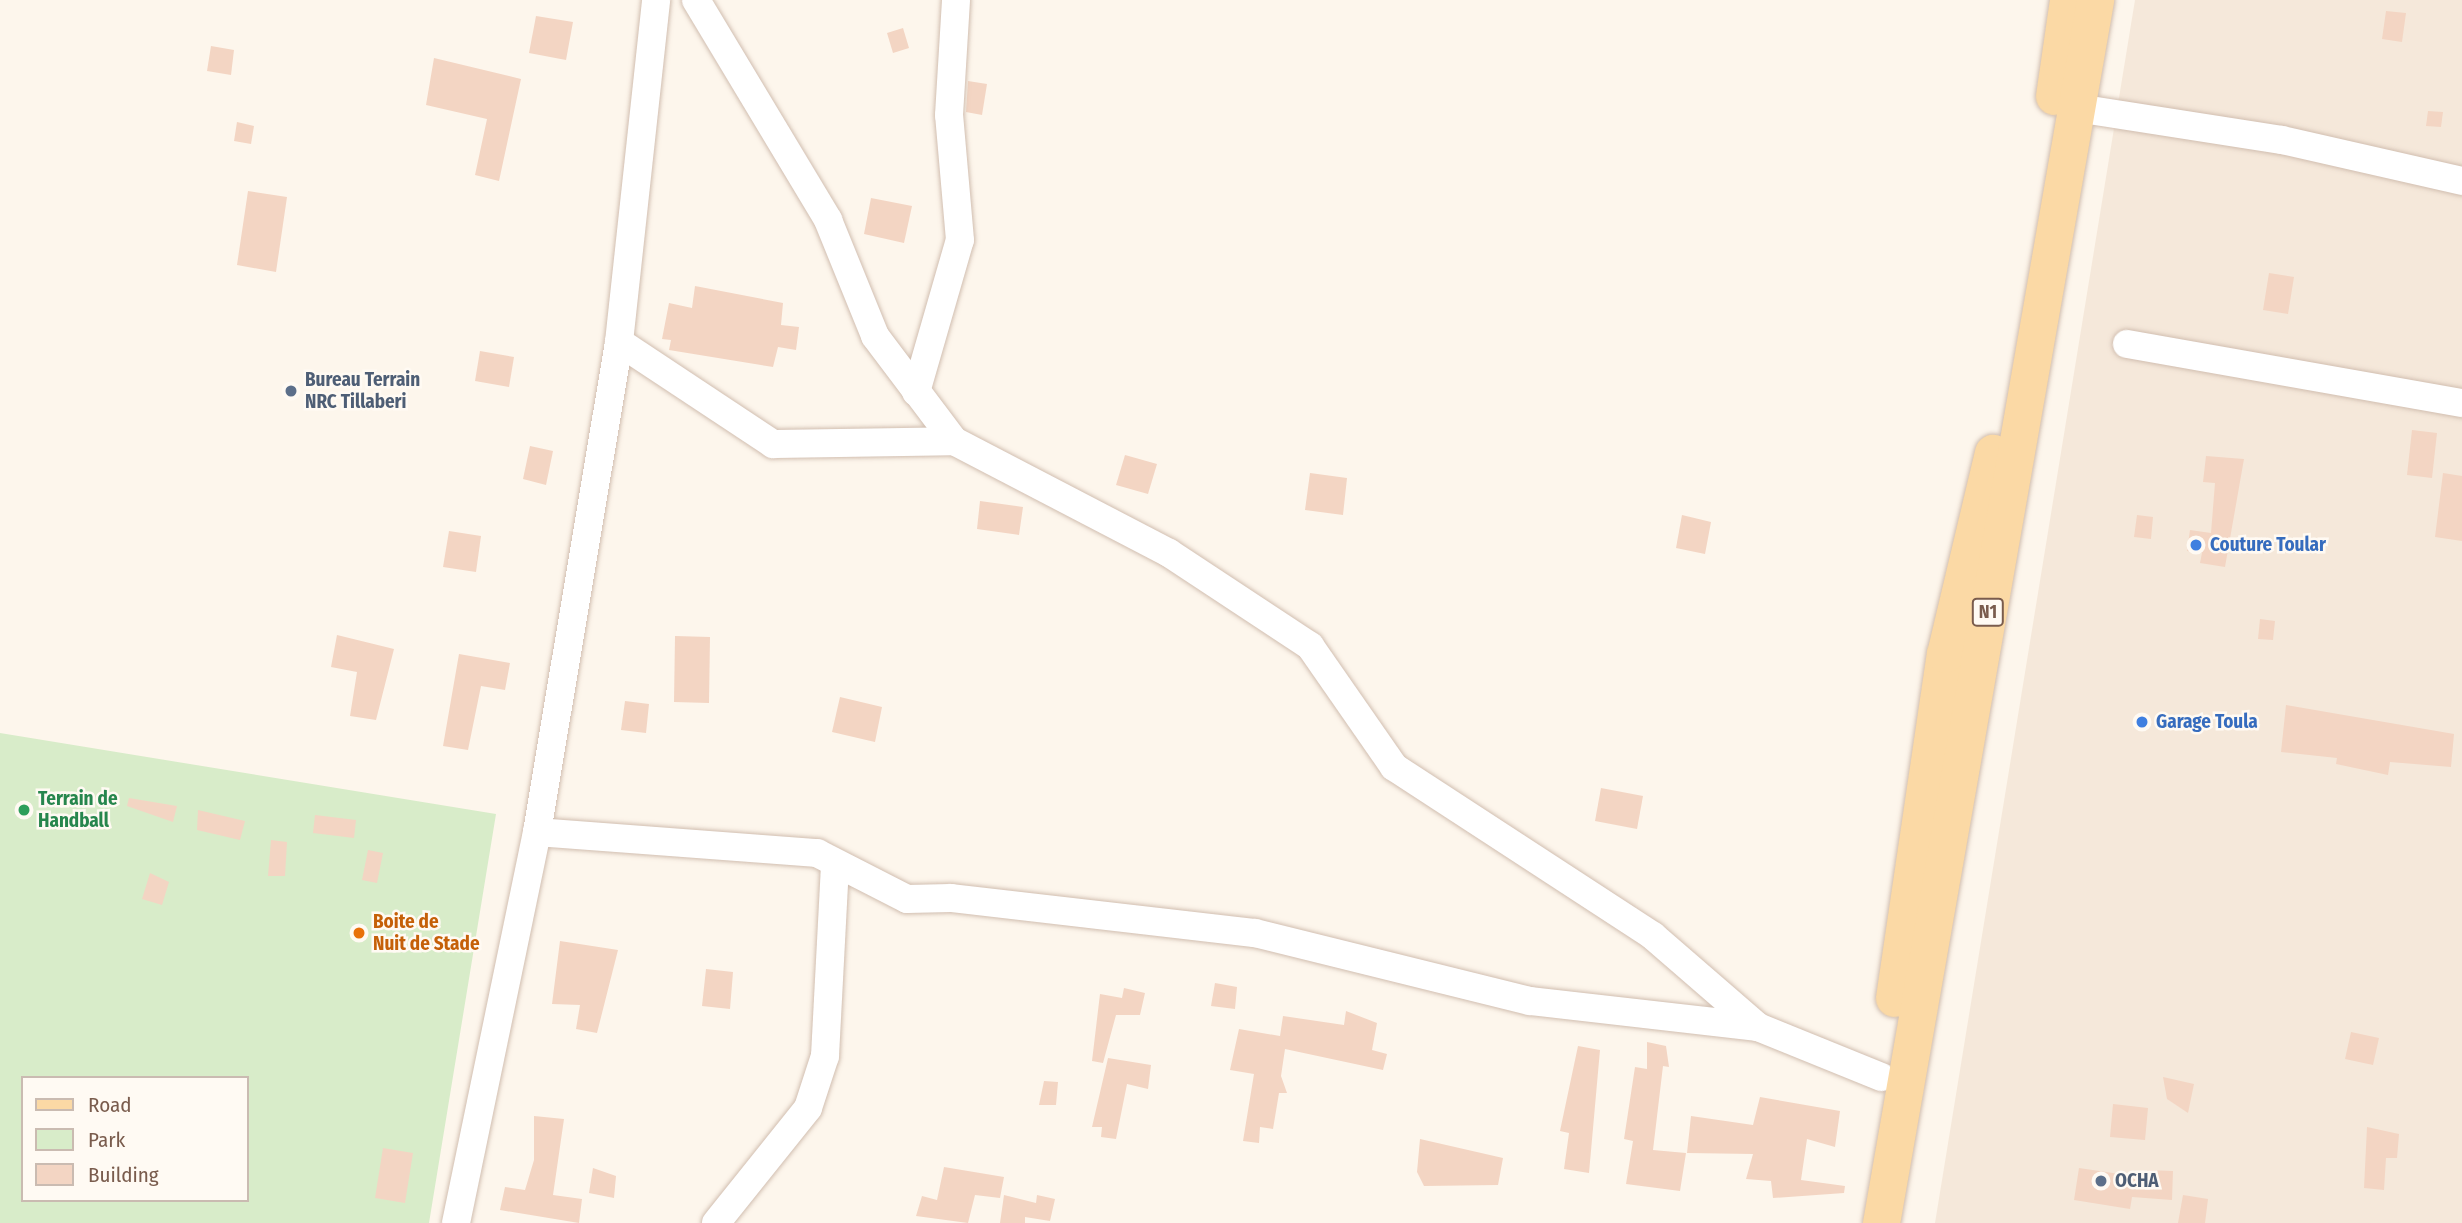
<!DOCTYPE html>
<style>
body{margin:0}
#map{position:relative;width:2462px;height:1223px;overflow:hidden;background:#fdf6ec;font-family:"Fira Sans Condensed",sans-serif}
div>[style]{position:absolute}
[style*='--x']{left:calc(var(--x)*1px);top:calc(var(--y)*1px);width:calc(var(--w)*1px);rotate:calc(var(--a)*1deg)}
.residential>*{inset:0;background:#f5e8da}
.green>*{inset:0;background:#d8ecc9}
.building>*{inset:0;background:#f3d5c3}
.roads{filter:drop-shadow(0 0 2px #d1beb0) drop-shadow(0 0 2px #d1beb0)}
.minor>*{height:28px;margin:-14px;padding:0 14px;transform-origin:14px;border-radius:14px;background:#fff}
.major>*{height:37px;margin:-18.5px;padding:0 18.5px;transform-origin:18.5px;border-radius:18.5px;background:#fbd9a5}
.dots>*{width:19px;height:19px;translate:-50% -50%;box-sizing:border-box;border:4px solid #fffaf3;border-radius:50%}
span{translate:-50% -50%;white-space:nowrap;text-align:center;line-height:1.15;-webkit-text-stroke:5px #fffaf3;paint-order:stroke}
.shield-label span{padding:2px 5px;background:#fffaf3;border:2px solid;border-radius:5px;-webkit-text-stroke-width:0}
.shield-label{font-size:18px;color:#7a5c4d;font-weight:700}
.service-label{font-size:19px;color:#4e5e75;font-weight:700}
.left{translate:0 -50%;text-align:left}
.shop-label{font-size:19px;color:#366cbe;font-weight:700}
.leisure-label{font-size:19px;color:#27864d;font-weight:700}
.food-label{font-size:19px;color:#c56008;font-weight:700}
.legend{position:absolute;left:21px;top:1076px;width:228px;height:126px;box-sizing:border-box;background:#fffaf3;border:2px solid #cabbb1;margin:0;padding:9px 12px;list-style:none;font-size:21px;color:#7a5c4d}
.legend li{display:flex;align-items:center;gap:14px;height:35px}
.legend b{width:35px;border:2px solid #cabbb1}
</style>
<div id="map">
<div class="residential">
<i style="clip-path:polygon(2135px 0,2462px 0,2462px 1223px,1935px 1223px)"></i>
</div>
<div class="green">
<i style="clip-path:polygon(evenodd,0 733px,496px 814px,429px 1223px,0 1223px,0 733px,23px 1078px,247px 1078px,247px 1200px,23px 1200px,23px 1078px)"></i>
</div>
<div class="building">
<i style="clip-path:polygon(2386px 11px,2406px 13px,2402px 42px,2382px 39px)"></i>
<i style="clip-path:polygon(536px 16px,573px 22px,566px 60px,529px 53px)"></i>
<i style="clip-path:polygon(903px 28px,909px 48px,893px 53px,887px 33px)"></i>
<i style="clip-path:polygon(211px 46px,234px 50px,231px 75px,207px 71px)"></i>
<i style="clip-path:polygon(434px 58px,521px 79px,499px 181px,475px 175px,487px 119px,426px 105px)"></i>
<i style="clip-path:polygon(968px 81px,987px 84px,982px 115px,966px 112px)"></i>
<i style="clip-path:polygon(2428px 111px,2443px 112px,2441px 127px,2426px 126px)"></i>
<i style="clip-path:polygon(237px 122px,254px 126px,251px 144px,234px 141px)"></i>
<i style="clip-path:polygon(248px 191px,287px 197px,276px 272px,237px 265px)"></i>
<i style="clip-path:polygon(871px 198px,912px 206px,904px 243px,864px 234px)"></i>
<i style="clip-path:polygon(2269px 273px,2294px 277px,2288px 314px,2263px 310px)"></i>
<i style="clip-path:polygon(695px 286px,783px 303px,781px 325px,799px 327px,796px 350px,778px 347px,773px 367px,669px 350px,671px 340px,662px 339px,669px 303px,692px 308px)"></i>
<i style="clip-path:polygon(480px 351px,514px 357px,509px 387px,475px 381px)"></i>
<i style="clip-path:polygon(2412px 430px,2437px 433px,2432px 478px,2407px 475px)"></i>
<i style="clip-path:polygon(530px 446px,553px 451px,546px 485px,523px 479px)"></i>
<i style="clip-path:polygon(1125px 455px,1157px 464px,1148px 494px,1116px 485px)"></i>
<i style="clip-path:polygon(2206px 456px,2244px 459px,2225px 567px,2200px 563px,2202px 553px,2187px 551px,2190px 530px,2211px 533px,2215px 483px,2203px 482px)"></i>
<i style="clip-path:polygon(1310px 473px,1347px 478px,1343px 515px,1305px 510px)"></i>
<i style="clip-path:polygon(2443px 473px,2462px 476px,2462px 541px,2435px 537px)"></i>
<i style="clip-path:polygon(980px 501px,1023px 507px,1019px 535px,977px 529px)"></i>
<i style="clip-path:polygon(1682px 515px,1711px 522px,1705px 554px,1676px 548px)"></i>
<i style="clip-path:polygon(2137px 515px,2153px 517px,2151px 539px,2134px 537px)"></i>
<i style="clip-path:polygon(449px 531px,481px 536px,476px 572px,443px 567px)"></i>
<i style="clip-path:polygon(2260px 619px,2275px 621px,2273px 640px,2258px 639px)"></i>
<i style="clip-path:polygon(337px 635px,394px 649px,376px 720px,350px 716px,357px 672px,331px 667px)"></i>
<i style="clip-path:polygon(675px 636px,710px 637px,709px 703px,674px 702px)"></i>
<i style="clip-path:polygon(459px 654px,510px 663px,505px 690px,481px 686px,468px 750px,443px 746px)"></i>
<i style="clip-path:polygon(840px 697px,882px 707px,875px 742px,832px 732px)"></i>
<i style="clip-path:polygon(625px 701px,649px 704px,646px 733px,621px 730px)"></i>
<i style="clip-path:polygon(2286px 705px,2454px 734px,2451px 767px,2390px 762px,2388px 775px,2336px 764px,2337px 758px,2281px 752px)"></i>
<i style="clip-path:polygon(1601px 788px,1643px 796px,1637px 829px,1595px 821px)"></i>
<i style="clip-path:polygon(129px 798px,177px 806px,173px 822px,127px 806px)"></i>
<i style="clip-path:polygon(198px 810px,245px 821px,240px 840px,197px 830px)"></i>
<i style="clip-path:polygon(315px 815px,356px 820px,354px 838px,313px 833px)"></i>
<i style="clip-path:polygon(271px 840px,287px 842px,285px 876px,268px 876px)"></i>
<i style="clip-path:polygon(368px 850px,383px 853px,377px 883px,362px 880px)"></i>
<i style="clip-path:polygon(150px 873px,169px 882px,162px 905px,142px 899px)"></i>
<i style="clip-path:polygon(560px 941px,618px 950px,597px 1033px,576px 1029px,580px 1005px,552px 1004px)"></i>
<i style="clip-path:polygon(706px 969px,733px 972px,730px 1009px,702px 1006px)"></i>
<i style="clip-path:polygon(1215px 983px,1237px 987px,1235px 1009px,1211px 1006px)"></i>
<i style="clip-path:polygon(1124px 988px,1145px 993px,1140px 1015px,1116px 1015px,1103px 1063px,1092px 1061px,1100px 994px,1122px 998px)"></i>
<i style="clip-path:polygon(1346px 1011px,1377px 1023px,1372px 1050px,1387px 1054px,1383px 1070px,1285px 1049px,1281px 1076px,1287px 1093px,1279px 1093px,1273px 1129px,1260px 1127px,1259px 1143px,1243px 1141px,1254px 1074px,1230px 1070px,1239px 1029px,1280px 1036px,1283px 1016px,1344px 1025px)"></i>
<i style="clip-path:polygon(2351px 1032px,2379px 1038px,2373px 1065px,2345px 1059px)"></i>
<i style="clip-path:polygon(1647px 1042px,1666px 1046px,1669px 1067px,1663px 1066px,1653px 1150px,1686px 1153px,1680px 1191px,1626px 1184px,1633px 1141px,1624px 1139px,1635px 1067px,1647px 1069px)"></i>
<i style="clip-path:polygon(1578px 1046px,1600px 1050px,1589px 1173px,1564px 1169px,1569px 1133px,1560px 1131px)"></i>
<i style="clip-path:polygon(1108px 1058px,1151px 1065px,1148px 1089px,1127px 1084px,1116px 1139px,1101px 1137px,1102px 1127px,1092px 1127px)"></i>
<i style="clip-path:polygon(2163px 1077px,2194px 1084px,2188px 1113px,2167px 1099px)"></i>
<i style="clip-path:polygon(1044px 1081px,1058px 1082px,1056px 1105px,1039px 1105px)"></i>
<i style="clip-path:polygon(1760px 1097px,1840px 1111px,1835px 1147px,1807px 1139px,1801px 1180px,1845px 1186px,1844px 1193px,1773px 1198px,1771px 1181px,1746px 1179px,1753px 1154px,1687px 1153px,1691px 1116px,1753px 1125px)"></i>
<i style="clip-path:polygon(2113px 1104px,2148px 1108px,2145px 1140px,2110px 1137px)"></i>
<i style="clip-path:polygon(534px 1116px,564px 1119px,553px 1195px,582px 1199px,579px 1223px,500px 1210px,505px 1187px,525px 1190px,534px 1160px)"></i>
<i style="clip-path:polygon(2367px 1127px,2399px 1134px,2397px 1158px,2386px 1158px,2384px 1190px,2364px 1188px)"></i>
<i style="clip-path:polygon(1420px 1139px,1503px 1158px,1498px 1185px,1424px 1186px,1417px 1172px)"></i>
<i style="clip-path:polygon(383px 1148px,413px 1153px,405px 1203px,375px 1198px)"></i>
<i style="clip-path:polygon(944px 1167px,1004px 1177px,1000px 1198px,975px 1195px,968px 1223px,916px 1216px,922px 1196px,937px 1200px)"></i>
<i style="clip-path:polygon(593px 1168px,616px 1176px,614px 1198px,589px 1193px)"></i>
<i style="clip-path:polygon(2079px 1168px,2147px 1178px,2147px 1170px,2173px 1171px,2172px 1200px,2132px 1197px,2130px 1209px,2074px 1200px)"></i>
<i style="clip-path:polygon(1004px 1195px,1036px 1203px,1037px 1195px,1055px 1199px,1050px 1221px,1025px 1217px,1025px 1223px,1000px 1223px)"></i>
<i style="clip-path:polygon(2183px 1195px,2208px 1199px,2205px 1223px,2178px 1223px)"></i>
</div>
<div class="roads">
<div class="minor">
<i style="--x:696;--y:0;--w:257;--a:59"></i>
<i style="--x:828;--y:220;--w:125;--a:67.9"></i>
<i style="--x:875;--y:336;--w:131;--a:53"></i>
<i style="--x:954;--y:441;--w:242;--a:27.5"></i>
<i style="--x:1169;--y:553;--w:169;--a:33.4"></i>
<i style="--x:1310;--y:646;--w:147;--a:55.2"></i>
<i style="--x:1394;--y:767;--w:309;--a:33.1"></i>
<i style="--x:1653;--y:936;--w:139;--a:40.9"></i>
<i style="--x:1758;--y:1027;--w:133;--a:22.1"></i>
<i style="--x:2077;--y:108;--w:207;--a:8.9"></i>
<i style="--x:2282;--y:140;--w:185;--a:12.8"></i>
<i style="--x:619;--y:342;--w:185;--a:33.5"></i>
<i style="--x:773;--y:444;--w:181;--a:-0.9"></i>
<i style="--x:2127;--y:344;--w:340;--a:10"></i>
<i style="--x:916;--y:392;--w:158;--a:-73.9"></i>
<i style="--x:960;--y:240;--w:125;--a:-95"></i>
<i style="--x:949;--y:115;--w:115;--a:-86.5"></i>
<i style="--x:537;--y:832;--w:281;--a:4.3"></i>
<i style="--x:817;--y:853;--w:101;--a:27.1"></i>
<i style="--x:907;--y:899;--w:44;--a:-1.3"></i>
<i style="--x:951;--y:898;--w:306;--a:6.6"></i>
<i style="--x:1255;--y:933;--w:283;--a:13.9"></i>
<i style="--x:1530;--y:1001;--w:229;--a:6.5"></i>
<i style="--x:456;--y:1223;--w:399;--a:-78.3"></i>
<i style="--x:537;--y:832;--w:497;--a:-80.5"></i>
<i style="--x:619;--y:342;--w:344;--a:-83.8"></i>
<i style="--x:716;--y:1223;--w:147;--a:-51.3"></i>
<i style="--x:808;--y:1108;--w:55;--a:-71.9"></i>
<i style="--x:825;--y:1056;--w:190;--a:-87"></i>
</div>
<div class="major">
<i style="--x:2054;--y:96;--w:97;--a:-81.7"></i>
<i style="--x:1894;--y:998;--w:348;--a:-81.6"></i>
<i style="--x:1945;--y:654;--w:207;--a:-76.6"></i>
<i style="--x:1881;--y:1223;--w:1242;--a:-80.07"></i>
</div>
</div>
<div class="dots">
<i style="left:291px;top:391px;background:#5c6f8a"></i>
<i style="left:2196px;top:545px;background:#3f7fe0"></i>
<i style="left:2142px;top:722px;background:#3f7fe0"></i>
<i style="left:24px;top:810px;background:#2e9e5b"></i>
<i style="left:359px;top:933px;background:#e8710a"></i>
<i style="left:2101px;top:1181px;background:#5c6f8a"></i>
</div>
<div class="shield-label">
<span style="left:1988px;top:612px">N1</span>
</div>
<div class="service-label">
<span class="left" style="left:305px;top:391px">Bureau Terrain<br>NRC Tillaberi</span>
<span class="left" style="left:2115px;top:1181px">OCHA</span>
</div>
<div class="shop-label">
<span class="left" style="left:2210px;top:545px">Couture Toular</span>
<span class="left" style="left:2156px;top:722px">Garage Toula</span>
</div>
<div class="leisure-label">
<span class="left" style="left:38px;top:810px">Terrain de<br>Handball</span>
</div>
<div class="food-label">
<span class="left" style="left:373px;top:933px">Boite de<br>Nuit de Stade</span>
</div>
<ul class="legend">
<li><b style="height:9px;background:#fbd9a5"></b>Road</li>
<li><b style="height:19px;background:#d8ecc9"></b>Park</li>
<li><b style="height:19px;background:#f3d5c3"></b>Building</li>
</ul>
</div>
